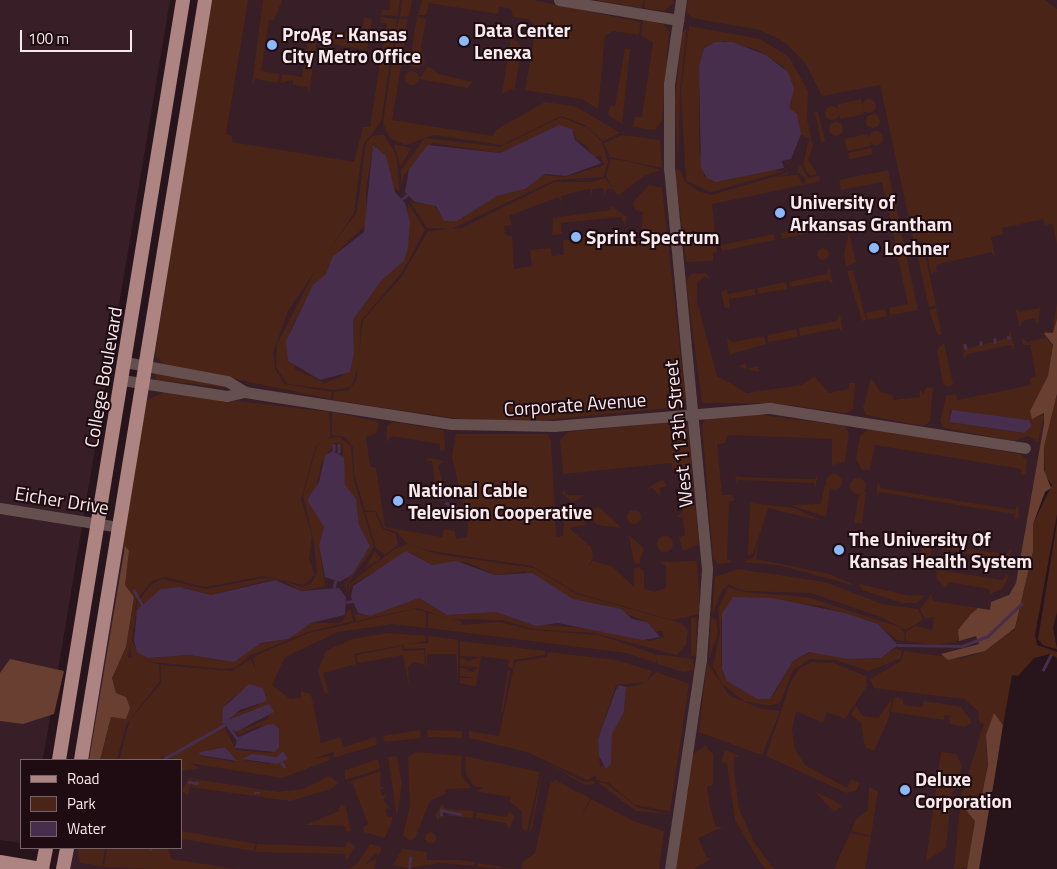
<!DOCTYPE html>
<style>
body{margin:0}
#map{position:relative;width:1057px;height:869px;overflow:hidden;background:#28151b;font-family:"Titillium Web",sans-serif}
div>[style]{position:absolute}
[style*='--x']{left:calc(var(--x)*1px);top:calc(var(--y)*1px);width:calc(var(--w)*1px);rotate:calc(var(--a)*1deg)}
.built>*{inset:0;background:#381e26}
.green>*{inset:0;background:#4a2517}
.round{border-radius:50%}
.forest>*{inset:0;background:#683f30}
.water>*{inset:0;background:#472e4d}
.stream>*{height:2.5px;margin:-1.25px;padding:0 1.25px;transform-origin:1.25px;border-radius:1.25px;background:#472e4d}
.minor>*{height:11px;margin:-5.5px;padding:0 5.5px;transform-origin:5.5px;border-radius:5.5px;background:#65504f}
.major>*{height:14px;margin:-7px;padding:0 7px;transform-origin:7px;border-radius:7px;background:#ae8482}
.dots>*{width:14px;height:14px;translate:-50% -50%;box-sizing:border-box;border:2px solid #1e0c12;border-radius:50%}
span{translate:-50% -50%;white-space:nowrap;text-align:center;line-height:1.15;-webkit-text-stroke:4px #1e0c12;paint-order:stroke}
.poi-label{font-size:19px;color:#f7e9ec;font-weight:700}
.left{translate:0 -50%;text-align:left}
.street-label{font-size:19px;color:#f7e9ec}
.legend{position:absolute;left:20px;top:759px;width:162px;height:90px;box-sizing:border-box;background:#1e0c12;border:1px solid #756469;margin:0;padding:6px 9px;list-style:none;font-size:15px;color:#f7e9ec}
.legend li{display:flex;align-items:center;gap:10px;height:25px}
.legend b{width:25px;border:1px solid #756469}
.scale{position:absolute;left:20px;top:30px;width:112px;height:22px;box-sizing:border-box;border:2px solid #f7e9ec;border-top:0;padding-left:6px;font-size:15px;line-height:18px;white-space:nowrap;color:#f7e9ec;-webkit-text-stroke:4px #1e0c12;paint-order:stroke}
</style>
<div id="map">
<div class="built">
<i style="clip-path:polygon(0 0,170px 0,43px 760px,21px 760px,21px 843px,0 840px)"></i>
<i style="clip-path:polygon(205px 0,1057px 0,1057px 355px,971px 869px,63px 869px,67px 848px,181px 848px,181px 760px,81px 760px)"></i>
</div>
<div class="green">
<i style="clip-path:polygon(210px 0,248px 0,226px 134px,232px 136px,232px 142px,354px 162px,363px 127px,370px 127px,381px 57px,390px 61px,381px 122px,363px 145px,354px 213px,288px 311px,273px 353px,275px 369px,284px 384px,332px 392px,331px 399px,163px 364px,155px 355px)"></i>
<i style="clip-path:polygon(263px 0,282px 0,274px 20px,269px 20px,261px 71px,280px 74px,278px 83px,255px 79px,252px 85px)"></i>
<i style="clip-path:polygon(390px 0,400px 0,398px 16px,381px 15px,382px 10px,389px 10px)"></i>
<i style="clip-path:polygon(402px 0,412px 0,409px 16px,400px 17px)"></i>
<i style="clip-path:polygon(422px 0,533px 0,641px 22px,639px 35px,613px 31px,605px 36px,598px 109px,582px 99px,525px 90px,536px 27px,529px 19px,513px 17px,511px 9px,499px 7px,498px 14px,429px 3px,426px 15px,418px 15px)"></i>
<i style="clip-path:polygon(594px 0,644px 0,642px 8px)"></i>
<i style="clip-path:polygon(645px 0,673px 0,674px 3px,664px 11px,644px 8px)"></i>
<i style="clip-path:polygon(688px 0,1045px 0,1057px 9px,1057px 245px,1053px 224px,1045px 225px,1043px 219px,1002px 228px,1003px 234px,991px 237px,995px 258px,991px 252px,936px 265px,937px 272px,931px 273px,924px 241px,914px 242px,880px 85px,822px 96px,806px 64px,785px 42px,760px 30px,692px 18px,686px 11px)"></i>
<i style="clip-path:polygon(364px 17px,372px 19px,367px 50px,332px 44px,321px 37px,321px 29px,361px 35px)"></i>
<i style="clip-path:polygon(381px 17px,397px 19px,391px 59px,381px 56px,387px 24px,380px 22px)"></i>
<i style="clip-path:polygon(417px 17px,426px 19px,421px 47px,425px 63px,418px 68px,409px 66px)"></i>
<i style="clip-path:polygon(399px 18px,408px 20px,401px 64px,393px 60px)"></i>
<i style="clip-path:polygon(643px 20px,663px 24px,669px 31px,662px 121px,655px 130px,633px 127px,635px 117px,642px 117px,653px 43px,641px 35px)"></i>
<i style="clip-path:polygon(513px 25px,512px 37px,522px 47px,516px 81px,515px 88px,502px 94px)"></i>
<i style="clip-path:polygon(689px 26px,760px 39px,789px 57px,808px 91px,807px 119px,813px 146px,808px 160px,817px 174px,810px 176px,803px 165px,809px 138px,801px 135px,797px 114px,789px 108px,784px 67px,758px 50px,725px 41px,704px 47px,699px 66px,699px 149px,704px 176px,723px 181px,765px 169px,785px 171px,711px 192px,686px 181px,681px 91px)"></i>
<i style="clip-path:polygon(687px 27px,680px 89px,678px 168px,675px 102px,682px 33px)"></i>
<i style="clip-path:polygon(308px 39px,317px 40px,309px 93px,307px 87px,293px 85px,293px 80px,280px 83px,282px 74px,302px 77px)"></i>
<i style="clip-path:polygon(625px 48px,630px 49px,622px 124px,608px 115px,610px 106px,615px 106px)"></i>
<i style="clip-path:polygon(392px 62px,401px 65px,392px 120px,493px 136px,496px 130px,545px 102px,577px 107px,620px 133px,603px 141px,585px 125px,561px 116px,502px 145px,434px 135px,405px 145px,390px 138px,383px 123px)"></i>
<i style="clip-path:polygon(428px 66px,438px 74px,472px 82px,468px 88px,419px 79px)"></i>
<i class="round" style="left:405px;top:71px;width:14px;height:14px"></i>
<i style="clip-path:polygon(861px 99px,864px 114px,840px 119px,837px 105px)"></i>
<i class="round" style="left:862px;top:99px;width:14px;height:14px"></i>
<i class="round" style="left:825px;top:106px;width:14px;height:14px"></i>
<i style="clip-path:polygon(815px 112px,818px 112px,825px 141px,821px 142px)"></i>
<i class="round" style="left:866px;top:114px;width:14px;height:14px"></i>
<i style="clip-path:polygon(561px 117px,588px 128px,602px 142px,608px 162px,603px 177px,555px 180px,451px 229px,427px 228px,410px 202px,434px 205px,442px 217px,457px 221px,497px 196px,525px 189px,543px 175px,565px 177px,604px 165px,601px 156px,593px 157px,586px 145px,576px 140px,574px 132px,559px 125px,500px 153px,432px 143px,404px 175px,401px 187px,401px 170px,425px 138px,500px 147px)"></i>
<i class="round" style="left:829px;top:122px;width:14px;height:14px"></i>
<i class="round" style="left:869px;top:131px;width:14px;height:14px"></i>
<i style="clip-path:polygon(868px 134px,871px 146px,847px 151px,845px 139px)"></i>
<i style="clip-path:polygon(384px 135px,396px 154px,400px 192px,393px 187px,374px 142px,366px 189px,367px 224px,334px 255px,326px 274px,306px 299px,290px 331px,295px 369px,325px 383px,342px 376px,354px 352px,353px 320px,381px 281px,404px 261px,408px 203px,425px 230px,403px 271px,361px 321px,359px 363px,351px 387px,334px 390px,288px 384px,276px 367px,277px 344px,319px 263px,357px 212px,366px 143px,372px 136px)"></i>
<i style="clip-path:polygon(622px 135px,660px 140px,662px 168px,610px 157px,604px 143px)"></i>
<i style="clip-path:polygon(394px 144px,411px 148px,401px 166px,400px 165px)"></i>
<i style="clip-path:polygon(871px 148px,873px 154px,849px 159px,848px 153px)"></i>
<i style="clip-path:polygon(611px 159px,627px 161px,661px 170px,644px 176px,618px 196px,606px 176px)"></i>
<i style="clip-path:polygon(792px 162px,786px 164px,788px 174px,774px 177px,798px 175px,803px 185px,712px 204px,717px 252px,713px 253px,713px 261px,686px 262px,675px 170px,680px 170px,685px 182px,698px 191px,711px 195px,787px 173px,786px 163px)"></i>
<i style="clip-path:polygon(800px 164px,808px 178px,819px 176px,820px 181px,804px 185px,805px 178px,797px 172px)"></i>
<i style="clip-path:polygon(888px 170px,904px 244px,896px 246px,882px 182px,841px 190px,839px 180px)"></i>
<i style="clip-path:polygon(605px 178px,614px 189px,607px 189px,605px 195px,603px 188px,592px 189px,592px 195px,590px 189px,583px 190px,561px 196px,563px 203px,558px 197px,509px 216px,512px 225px,504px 226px,505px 235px,512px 236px,514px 269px,532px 266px,530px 250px,551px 248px,552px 256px,564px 255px,563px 240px,629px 233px,630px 239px,641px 238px,643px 212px,635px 210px,633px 202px,649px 185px,662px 188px,685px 395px,681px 407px,534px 421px,461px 419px,333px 400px,334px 392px,349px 390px,356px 381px,363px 320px,402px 276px,428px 231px,462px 228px,554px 182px,592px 182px)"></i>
<i style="clip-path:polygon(611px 206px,627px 217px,625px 226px,621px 217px,561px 223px,562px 234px,552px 235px,553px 218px,610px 210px)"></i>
<i style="clip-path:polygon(811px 226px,813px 232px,782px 239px,781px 233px)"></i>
<i style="clip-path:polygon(716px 227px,721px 245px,774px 234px,775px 240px,722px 251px)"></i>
<i style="clip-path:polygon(849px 232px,856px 262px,846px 267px,844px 254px)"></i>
<i style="clip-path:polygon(923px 244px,936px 306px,929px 307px,915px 246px)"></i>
<i class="round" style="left:817px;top:248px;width:12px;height:12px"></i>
<i style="clip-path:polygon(905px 251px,918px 310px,890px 315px,889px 308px,908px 304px,897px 253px)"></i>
<i style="clip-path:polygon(829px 267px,833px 285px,828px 280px,790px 287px,789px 282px,827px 274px)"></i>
<i style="clip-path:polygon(853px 270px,866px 320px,862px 321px,847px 271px)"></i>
<i style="clip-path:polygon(706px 273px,710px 279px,704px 277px,697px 283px,697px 302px,717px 376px,747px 393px,802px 385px,814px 376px,829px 393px,849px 389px,849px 383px,855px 383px,853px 410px,846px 413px,774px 403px,702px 403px,686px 281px,691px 274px)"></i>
<i style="clip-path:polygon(786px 282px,787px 289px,758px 294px,757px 288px)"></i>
<i style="clip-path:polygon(726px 289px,728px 294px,754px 289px,756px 295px,729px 299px,730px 307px,725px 308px,721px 292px)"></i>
<i style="clip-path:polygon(1041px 301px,1038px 325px,1034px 318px,1022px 321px,1020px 328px,1015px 307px,1019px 312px,1039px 308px)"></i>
<i style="clip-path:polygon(evenodd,1057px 302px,1057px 321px,1053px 333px,1047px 338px,1053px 348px,1048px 376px,1037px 399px,1037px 417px,1044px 415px,1038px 442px,1028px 436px,1014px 441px,944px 428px,940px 421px,946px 396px,956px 394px,958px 400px,1031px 385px,1030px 378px,1036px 376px,1030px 345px,1023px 345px,1021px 337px,1027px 342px,1045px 338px,1044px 331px,1052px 332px,1057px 302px,950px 410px,1029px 420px,1032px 426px,1023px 433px,949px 422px,950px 410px)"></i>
<i style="clip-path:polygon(936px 308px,942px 334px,938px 336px,929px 310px)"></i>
<i style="clip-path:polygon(885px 309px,887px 316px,868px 320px,866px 313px)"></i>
<i style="clip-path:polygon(840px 314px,843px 333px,839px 328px,800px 336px,799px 328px,837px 321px)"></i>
<i style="clip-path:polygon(796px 329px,798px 337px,768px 342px,768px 335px)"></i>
<i style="clip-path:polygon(1010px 329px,1015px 351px,1011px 345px,967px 354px,965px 361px,962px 340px,966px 349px,1009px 338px)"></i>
<i style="clip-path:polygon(764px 336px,766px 344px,729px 355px,727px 338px,733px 342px)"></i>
<i style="clip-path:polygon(944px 343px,953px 384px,949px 387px,943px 384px,937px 350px)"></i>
<i style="clip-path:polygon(745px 363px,747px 369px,758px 366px,759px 372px,738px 367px)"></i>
<i style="clip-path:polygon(155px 373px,228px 387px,230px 388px,156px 380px)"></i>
<i style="clip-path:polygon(871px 378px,880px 392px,892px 395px,894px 400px,920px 397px,920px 389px,923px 394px,927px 387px,933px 388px,930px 422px,923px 426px,866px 415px,863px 408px)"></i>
<i style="clip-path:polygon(164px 392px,329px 412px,331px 436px,316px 446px,301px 499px,312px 536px,309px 560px,315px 575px,303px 585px,264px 576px,205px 587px,165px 577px,152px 581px,139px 597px,134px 589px,137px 597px,128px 657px,159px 664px,160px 681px,126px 725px,117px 760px,100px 760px,111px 717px,124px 718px,126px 697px,116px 693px,112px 678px,126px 647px,133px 606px,134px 597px,125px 585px,129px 551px,122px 548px,140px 436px,147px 400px)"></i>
<i style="clip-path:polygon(1057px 394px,1057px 514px,1035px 635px,1037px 645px,1057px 652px,1057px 658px,1050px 654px,1034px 658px,1018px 676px,1012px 675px,1003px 725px,995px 715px,986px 735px,987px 768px,982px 795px,972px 807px,975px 821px,968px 867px,954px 869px,961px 796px,984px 724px,979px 722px,978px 711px,964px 699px,874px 688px,870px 679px,901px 661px,904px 651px,961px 659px,985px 651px,1015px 629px,1032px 554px,1033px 524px,1052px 485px,1045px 475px,1044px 447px)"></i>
<i style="clip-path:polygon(332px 412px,379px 422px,377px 433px,366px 437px,370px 466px,376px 468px,385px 527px,442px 537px,444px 529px,455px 531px,456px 539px,467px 537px,468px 525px,452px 457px,456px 434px,547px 434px,551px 440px,556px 537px,563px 536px,564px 515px,573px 511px,588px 525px,569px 528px,591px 547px,593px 558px,587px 568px,593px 561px,613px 567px,634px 587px,634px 568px,639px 567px,644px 571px,644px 589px,654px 592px,666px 588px,666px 566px,660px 562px,697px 561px,700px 614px,672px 620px,577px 593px,532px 566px,431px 551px,406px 543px,397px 532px,384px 528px,376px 511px,365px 510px,354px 474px,353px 447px,345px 437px,332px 435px)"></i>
<i style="clip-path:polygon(755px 414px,845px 426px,849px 434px,845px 462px,832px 465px,832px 439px,727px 435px,726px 443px,717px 444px,722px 495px,732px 495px,735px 500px,729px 502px,727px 559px,733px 562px,718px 564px,713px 557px,702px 424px,706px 419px)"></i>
<i style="clip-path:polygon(678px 421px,688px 427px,699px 544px,683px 551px,679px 537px,685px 535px,683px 518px,676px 516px,683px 513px,678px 470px,673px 470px,671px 463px,564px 474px,564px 481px,560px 440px,568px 432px)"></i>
<i style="clip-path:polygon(393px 422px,444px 430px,445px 450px,440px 451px,440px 444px,392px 436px,386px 442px,387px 426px)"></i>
<i style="clip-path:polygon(868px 429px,1020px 454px,1027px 460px,1026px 473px,1022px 476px,1021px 469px,875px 445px,870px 470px,862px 470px,856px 459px,860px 436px)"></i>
<i style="clip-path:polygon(339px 437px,351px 446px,354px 481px,374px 547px,347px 585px,347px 595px,345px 585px,370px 546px,359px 525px,357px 504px,345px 485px,342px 444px,334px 443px,321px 465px,316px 488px,307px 499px,324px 527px,319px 545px,325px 586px,301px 591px,283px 581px,269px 580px,211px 595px,187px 588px,165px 588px,144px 605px,140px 599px,151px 585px,163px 579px,206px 589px,263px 578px,278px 579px,302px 587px,311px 584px,317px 573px,314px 542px,303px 495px,317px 446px,325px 439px)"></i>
<i style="clip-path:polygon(429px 458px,443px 461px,438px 466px,444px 488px,429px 485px,435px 482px,432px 461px,426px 461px)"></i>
<i style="clip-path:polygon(735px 471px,737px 477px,815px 479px,818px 474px,815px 489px,814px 483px,738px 480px,737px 486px)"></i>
<i class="round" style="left:826px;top:474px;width:16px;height:16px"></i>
<i class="round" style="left:850px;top:478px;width:16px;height:16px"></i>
<i style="clip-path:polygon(663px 479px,666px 486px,660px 488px,661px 498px,653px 488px,646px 489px)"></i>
<i style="clip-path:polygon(878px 481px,880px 488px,1015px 510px,1018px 504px,1019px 517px,1015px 520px,1014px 514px,879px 492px,876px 497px)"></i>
<i style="clip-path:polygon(825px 484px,830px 489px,826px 517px,790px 505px,821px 504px)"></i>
<i style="clip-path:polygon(564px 489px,566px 495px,586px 495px,572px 502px,562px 493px)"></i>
<i style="clip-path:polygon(866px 491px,862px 524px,854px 523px,859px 495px)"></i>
<i style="clip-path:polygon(750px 503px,794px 508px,822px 521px,768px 508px,753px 554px,748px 555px)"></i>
<i style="clip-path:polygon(599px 507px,611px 518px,621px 528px,597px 525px,584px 512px)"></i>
<i class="round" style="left:627px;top:510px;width:14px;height:14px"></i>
<i style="clip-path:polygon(365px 512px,375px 512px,383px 529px,396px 534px,398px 545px,385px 555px,376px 548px)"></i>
<i style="clip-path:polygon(1057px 523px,1057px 612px,1053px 628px,1057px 649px,1044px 646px,1038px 639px)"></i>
<i style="clip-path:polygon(878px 530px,928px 538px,933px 543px,929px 566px,925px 559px,918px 564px,922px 544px)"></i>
<i style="clip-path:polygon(760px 534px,756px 559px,830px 574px,856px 586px,778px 565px,742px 562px,754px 557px)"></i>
<i style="clip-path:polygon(629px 535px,644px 548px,639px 564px,634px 563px)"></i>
<i class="round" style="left:657px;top:536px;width:16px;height:16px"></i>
<i style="clip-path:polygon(944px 538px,945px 544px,973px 550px,1007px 554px,1011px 549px,1010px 563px,944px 549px,940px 555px)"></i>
<i style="clip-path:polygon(409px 544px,437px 554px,534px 568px,577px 594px,681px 623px,688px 630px,686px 645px,677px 655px,594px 633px,533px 629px,503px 620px,451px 619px,417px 608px,356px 621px,353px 607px,356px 614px,369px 616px,419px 598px,447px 615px,496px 612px,529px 624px,600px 629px,650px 641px,664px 637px,662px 631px,652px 632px,647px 622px,605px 605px,574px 600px,525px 571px,495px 575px,466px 562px,432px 565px,409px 552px,351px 585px,349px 594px,349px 585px,359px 576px,395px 549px)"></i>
<i style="clip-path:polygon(375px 551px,381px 558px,365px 569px,365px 568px)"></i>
<i style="clip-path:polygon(940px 563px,940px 570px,1003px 580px,1007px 573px,1008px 578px,1003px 588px,991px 594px,988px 589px,949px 582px,946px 588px,937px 579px,936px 573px,941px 575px,936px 572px)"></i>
<i style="clip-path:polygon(738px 569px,825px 582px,882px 604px,918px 609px,923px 620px,906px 630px,881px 617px,811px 593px,744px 591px,729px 585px,722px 590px,712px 616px,715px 577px)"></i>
<i style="clip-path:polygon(859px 584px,910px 596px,925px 595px,917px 603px,902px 603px,862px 590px)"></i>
<i style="clip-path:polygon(728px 587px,744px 592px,807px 597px,900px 627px,905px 634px,904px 641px,897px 640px,876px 623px,821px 606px,733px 597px,721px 620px,721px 664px,724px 676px,754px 697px,768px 699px,774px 695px,793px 661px,811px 652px,852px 659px,881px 658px,896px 648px,902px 651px,901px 658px,869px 671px,835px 660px,810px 659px,793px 670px,780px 703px,770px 706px,744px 701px,722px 684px,713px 666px,720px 632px,718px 609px)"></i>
<i style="clip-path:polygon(931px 594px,933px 601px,978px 608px,958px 634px,959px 641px,936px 645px,906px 641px,906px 632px,916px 626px,932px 630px,934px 617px,925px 619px,920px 609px)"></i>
<i style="clip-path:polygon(138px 601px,142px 609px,135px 617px,132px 641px,138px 651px,153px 658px,189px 655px,234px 662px,258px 644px,288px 639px,311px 623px,341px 623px,350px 608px,353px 621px,308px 632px,251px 655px,235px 668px,222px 669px,132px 660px,129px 641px)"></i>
<i style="clip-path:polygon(evenodd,414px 609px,426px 612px,426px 628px,393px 624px,338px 632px,285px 657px,272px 685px,290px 699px,301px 698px,301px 691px,311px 694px,321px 743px,340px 737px,344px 747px,375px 737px,377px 745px,333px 758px,335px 751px,314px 759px,328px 756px,330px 760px,282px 778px,189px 763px,201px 768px,181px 771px,181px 760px,160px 756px,162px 760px,119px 760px,130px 720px,161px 683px,161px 665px,232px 671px,251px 659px,256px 672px,253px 659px,257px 655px,309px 633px,414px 609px,251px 684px,267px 695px,257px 706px,234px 714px,228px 720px,269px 704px,268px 719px,236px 732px,239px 735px,258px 726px,276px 725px,279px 747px,271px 753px,236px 750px,222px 723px,226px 703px,251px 684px,414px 609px,223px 747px,235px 762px,200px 756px,200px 752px,223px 747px,414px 609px,281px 753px,269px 764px,244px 760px,276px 757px,281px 753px)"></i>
<i style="clip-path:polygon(428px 613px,461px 621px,461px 625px,499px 622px,533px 630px,599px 635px,655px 654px,693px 659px,694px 670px,683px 672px,658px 664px,656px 655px,657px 663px,626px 653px,428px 628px)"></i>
<i style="clip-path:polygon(697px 617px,696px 655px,691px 657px,691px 618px)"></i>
<i style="clip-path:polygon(711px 618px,716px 619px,718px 632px,709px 660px)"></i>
<i style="clip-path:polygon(388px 633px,426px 636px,426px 641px,354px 654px,356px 664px,323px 673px,329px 694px,324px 693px,318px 670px,326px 651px,352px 639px)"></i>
<i style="clip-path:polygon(428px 636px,458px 640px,458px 685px,456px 654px,427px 654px,427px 673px,425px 648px,404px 649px,403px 644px,428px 643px)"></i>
<i style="clip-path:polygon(460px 641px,545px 651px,545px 655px,514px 660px,513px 668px,508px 667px,509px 660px,481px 656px,476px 686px,474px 686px,460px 683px,460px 678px,476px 678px,460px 676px,460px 667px,473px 672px,478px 667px,460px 666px,460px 657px,468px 661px,480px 657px,460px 656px)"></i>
<i style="clip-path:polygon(402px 646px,403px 651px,424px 650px,425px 665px,413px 662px,408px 667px,409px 686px,403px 655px,358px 663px,356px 655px)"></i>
<i style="clip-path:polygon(evenodd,548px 652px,616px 660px,652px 671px,646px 682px,656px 672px,689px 684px,670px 811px,635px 805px,609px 783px,596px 780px,597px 775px,587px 780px,527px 752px,469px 738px,469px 731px,499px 736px,515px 662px,547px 657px,548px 652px,645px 682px,638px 685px,626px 687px,624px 712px,612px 734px,611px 760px,600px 767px,598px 739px,616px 685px,645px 682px)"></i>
<i style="clip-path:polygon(707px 662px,729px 695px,759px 708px,780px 711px,762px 755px,699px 732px)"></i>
<i style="clip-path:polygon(812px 662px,834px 663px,866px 676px,867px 686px,845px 719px,827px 712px,823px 723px,796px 711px,792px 730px,795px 749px,805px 765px,847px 788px,851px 779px,860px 783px,856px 791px,847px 793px,766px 756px,791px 681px,800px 668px)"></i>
<i style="clip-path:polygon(508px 670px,510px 670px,503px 712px,501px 712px)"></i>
<i style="clip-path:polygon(894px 697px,903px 699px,903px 705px,922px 707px,924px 701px,961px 707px,972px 722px,965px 727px,950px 724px,950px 716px,945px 715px,944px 720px,891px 712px)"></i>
<i style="clip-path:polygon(892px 698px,888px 720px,874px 751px,865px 747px,861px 723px,851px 714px,856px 706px,863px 716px,878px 718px)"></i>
<i style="clip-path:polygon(420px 730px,421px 738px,385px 742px,383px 736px)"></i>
<i style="clip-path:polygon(427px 730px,462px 731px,462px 738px,428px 737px)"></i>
<i style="clip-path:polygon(705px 745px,713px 754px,713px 785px,707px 787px,710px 807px,716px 827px,723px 827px,698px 838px,707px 858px,712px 858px,694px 869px,676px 869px,692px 755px)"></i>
<i style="clip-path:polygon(725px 750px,740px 756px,734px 758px,734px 772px,739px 809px,754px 842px,774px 869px,765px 869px,760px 862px,735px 820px,727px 763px,721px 762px)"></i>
<i style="clip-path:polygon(417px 752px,462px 756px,461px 774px,471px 788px,445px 789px,445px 794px,430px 801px,415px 838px,410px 841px,403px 835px,410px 806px,408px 757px)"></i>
<i style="clip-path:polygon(941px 752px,956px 754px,962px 766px,951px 798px,946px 848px,926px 861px)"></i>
<i style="clip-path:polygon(397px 756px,402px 784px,397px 817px,388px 757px)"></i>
<i style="clip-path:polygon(465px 756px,540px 772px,527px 832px,522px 828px,522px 811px,510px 802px,511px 797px,474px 791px,484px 788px,474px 786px,466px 774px)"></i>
<i style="clip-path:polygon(378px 759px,380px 769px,345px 780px,345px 770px)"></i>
<i style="clip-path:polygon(544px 761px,584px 782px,595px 781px,594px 784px,585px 785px)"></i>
<i style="clip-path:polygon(997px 763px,990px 804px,988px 791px)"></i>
<i style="clip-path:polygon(381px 771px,380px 786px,385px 788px,380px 790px,382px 796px,387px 795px,383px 800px,390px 808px,385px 809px,387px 816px,393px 818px,385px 838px,364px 832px,363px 827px,368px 824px,353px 784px,346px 783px)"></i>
<i style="clip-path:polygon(542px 774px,532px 828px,529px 832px,541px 776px)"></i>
<i style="clip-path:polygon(330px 776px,338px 784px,331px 789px,290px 801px,191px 787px,196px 780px,192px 779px,188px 795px,182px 791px,189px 778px,278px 792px,303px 789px)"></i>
<i style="clip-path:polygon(555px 780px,590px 798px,580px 821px,591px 799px,634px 821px,664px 831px,659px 869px,522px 869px,523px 862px,535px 853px,550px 784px)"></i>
<i style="clip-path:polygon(596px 781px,607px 784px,637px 807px,668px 814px,636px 811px)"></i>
<i style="clip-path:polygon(869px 787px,878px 791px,871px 836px,851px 831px,856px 819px,868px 810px)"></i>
<i style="clip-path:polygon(814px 791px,833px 800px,842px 806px,834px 812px)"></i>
<i style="clip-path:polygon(442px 803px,446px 809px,474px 811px,473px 818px,443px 815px,460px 813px,441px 808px,439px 821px,435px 815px)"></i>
<i style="clip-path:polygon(341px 804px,346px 808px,351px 831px,346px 832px,345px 826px,305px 825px,339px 811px)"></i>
<i style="clip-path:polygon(510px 811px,515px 817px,509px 829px,506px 823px,475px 818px,476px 812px,507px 817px)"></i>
<i style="clip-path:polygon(181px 825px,182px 831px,256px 844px,253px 851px,183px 839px,181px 844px)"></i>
<i class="round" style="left:424.5px;top:831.5px;width:11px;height:11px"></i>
<i style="clip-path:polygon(850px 833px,871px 837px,865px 869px,834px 869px)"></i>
<i style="clip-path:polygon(348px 841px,355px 846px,347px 861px,345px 854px,255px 852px,257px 844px,345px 847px)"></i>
<i style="clip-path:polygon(370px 844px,382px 847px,378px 857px,376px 853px,364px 865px,377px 858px,374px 869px,348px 869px,357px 864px)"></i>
<i style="clip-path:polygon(77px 848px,105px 848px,102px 866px,80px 863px)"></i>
<i style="clip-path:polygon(107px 848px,168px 848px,172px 859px,236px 869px,159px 869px,156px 853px,159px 869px,104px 867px)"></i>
<i style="clip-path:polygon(402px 849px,427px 852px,427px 860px,459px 860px,475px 862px,474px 866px,441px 863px,410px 868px,412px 856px,408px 868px,393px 865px)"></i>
<i style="clip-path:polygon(478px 862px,478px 863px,515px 869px,477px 867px)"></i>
</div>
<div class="forest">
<i style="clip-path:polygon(1057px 319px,1057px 394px,1044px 447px,1044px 470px,1051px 488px,1045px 492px,1033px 524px,1033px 551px,1015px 628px,985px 651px,948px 660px,941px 654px,979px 644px,976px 636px,959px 641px,958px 630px,971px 614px,978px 608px,990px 610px,991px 602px,1009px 595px,1016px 583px,1044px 424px,1044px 413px,1032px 419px,1030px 411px,1048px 376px,1053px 345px,1044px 333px,1053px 333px)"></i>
<i style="clip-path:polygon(125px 546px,129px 551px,125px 585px,134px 597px,126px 647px,112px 678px,116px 693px,126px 697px,130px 708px,126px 719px,111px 717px,100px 760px,89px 760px)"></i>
<i style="clip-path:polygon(10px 659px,64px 671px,54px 714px,23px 724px,0 721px,0 673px)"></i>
<i style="clip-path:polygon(994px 713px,1003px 725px,997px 763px,979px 869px,967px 869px,975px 821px,966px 810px,977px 805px,976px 798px,982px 795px,988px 765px,986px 735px)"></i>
</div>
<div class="water">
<i style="clip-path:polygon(732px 42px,766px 55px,788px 72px,794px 89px,789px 108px,797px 114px,801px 134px,791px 159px,782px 161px,784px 168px,716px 182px,707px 178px,701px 168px,699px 66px,704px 48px,716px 42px)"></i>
<i style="clip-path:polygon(559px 125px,572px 129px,575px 140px,602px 163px,566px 176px,545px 174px,525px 189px,497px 196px,457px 221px,444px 221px,436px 206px,415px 202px,405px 192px,409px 169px,428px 145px,500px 153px)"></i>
<i style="clip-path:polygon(373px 145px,386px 156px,395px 192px,405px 203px,410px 222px,408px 247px,404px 261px,381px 281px,353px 320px,354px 352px,350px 372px,320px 380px,288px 361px,286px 341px,313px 285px,326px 274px,333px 256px,364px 232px)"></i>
<i style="clip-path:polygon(952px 410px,1029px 420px,1032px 426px,1024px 433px,949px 422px)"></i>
<i style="clip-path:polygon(332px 451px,344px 457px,345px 485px,356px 499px,359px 525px,370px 546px,352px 575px,339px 582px,325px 577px,319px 545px,324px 527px,307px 500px,319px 482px,325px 456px)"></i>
<i style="clip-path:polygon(406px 551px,432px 565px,456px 561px,495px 575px,532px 573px,573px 599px,621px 609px,632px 619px,647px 622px,660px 637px,643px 640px,558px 623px,536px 626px,496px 612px,447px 615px,419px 598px,370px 616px,358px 613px,351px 597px,353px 586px)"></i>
<i style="clip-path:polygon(275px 580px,301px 591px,339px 588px,346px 597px,345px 615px,311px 623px,288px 639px,261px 643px,234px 662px,189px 655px,148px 658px,137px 652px,134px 641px,137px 610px,161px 589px,180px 587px,211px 595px)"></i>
<i style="clip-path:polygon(733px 597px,772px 598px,845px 613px,878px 624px,898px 645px,881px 658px,848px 659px,809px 652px,793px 661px,770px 699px,757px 699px,727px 681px,722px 669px,722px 614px)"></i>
<i style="clip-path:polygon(249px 684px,263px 688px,267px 701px,240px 710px,228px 720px,269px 704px,274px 712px,236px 732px,222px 723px,223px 708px)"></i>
<i style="clip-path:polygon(618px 684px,617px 690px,619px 685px,626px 687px,624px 712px,612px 734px,611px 764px,606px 769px,599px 756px,598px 739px)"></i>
<i style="clip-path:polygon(266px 725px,274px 724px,279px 729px,279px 747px,275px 752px,235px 748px,237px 738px)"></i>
<i style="clip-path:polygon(225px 747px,237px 761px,199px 755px,200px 752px)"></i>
<i style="clip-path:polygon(283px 751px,288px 759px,277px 764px,242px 759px,252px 754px,276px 757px)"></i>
</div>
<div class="stream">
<i style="--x:402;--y:199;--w:6;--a:-39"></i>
<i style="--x:1008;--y:337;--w:1;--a:45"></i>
<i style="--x:995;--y:339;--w:3;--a:90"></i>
<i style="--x:981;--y:342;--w:2;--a:90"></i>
<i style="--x:965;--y:345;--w:3;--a:72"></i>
<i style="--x:334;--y:445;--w:5;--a:90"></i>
<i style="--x:339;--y:445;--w:7;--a:90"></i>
<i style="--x:446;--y:503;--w:10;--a:24"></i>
<i style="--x:334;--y:587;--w:5;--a:-79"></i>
<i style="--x:134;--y:590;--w:21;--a:61"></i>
<i style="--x:347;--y:602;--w:5;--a:-11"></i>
<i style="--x:898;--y:645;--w:64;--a:0.9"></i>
<i style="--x:962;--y:646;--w:28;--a:-21"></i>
<i style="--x:988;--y:636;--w:46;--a:-44.1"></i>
<i style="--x:1043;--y:670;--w:16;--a:-63"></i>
<i style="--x:228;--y:726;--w:15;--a:53"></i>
<i style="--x:162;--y:760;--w:71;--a:-29.4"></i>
<i style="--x:282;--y:763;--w:4;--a:56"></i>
<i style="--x:189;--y:782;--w:8;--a:7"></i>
<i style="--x:255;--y:793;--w:4;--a:0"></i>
<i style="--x:441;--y:815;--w:5;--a:-90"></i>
<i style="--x:441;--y:810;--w:19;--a:12"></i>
<i style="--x:151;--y:848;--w:1;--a:90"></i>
<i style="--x:409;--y:868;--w:10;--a:-84"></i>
</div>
<div class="minor">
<i style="--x:559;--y:0;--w:121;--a:9.5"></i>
<i style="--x:125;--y:362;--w:104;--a:10.6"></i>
<i style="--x:227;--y:381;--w:21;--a:31"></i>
<i style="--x:245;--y:392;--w:209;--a:8.8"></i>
<i style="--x:452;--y:424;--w:102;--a:1.1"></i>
<i style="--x:554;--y:426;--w:217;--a:-4.8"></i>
<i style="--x:770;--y:408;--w:258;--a:8.9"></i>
<i style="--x:122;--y:380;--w:106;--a:8.7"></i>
<i style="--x:227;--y:396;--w:18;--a:-13"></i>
<i style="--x:0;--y:508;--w:121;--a:9.1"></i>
<i style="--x:670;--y:869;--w:211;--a:-81.6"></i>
<i style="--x:701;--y:660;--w:91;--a:-86.2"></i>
<i style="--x:707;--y:569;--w:402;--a:-95.4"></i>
<i style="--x:669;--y:169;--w:85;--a:-90"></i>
<i style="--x:669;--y:84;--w:85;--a:-81.9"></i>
</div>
<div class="major">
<i style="--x:59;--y:760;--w:770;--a:-80.73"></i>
<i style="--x:81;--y:760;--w:770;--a:-80.73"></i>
<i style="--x:0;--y:862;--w:43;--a:9.5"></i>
<i style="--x:42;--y:869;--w:21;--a:-79"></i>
<i style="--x:63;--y:869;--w:21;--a:-79"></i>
</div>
<div class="dots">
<i style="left:464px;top:41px;background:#8cb9fc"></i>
<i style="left:272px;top:45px;background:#8cb9fc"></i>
<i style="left:780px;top:213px;background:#8cb9fc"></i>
<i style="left:576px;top:237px;background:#8cb9fc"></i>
<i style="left:874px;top:248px;background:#8cb9fc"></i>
<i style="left:398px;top:501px;background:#8cb9fc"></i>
<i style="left:839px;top:550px;background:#8cb9fc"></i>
<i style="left:905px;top:790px;background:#8cb9fc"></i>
</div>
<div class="poi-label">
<span class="left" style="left:474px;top:41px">Data Center<br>Lenexa</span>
<span class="left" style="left:282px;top:45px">ProAg - Kansas<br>City Metro Office</span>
<span class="left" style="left:790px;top:213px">University of<br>Arkansas Grantham</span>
<span class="left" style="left:586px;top:237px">Sprint Spectrum</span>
<span class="left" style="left:884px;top:248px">Lochner</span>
<span class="left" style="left:408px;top:501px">National Cable<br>Television Cooperative</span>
<span class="left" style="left:849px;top:550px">The University Of<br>Kansas Health System</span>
<span class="left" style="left:915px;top:790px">Deluxe<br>Corporation</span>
</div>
<div class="street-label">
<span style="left:103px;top:377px;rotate:-80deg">College Boulevard</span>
<span style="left:575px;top:404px;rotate:-4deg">Corporate Avenue</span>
<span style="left:678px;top:434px;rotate:-96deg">West 113th Street</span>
<span style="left:62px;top:500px;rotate:9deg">Eicher Drive</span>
</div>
<ul class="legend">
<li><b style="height:6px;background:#ae8482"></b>Road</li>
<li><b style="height:14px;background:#4a2517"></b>Park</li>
<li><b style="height:14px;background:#472e4d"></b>Water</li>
</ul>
<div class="scale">100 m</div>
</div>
